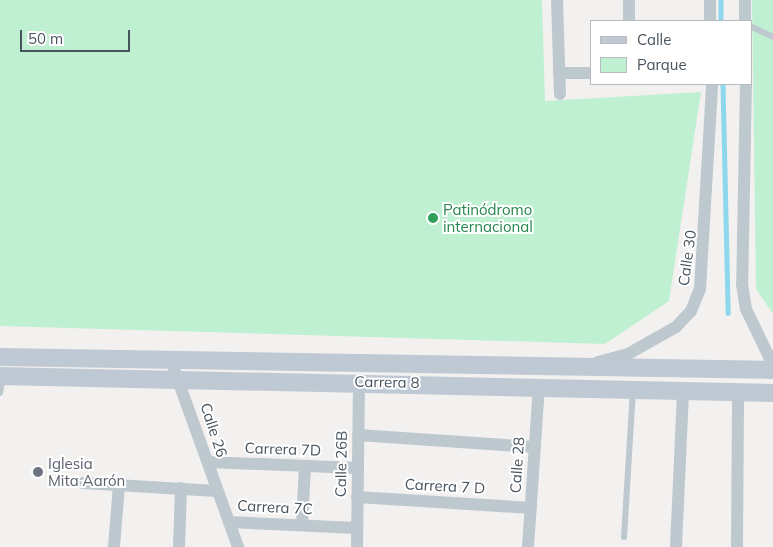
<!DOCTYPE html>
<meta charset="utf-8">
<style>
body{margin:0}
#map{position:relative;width:773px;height:547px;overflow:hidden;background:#f3f0f0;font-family:Mulish,sans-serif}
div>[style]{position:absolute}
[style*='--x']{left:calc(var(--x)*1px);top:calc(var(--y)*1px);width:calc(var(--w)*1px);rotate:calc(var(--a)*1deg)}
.green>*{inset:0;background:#c0f0d2}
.stream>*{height:4.5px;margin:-2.25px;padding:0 2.25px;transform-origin:2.25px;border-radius:2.25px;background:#8dd8ec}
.lane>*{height:6px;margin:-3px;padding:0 3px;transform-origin:3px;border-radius:3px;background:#bec8cf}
.street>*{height:12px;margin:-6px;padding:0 6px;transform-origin:6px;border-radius:6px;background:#bec8cf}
.secondary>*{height:18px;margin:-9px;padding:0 9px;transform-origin:9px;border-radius:9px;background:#bec9d4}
.dots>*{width:14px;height:14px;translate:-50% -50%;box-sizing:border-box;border:2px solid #fff;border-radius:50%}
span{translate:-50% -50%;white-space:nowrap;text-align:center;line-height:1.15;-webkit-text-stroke:4px #fff;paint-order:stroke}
.leisure-label{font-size:15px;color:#27864d}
.left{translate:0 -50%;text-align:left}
.street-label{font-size:15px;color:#48545e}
.worship-label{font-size:15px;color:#5b616d}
.legend{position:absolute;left:590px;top:20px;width:162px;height:65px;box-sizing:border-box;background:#fff;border:1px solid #b6bbbf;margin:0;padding:6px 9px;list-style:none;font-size:15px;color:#48545e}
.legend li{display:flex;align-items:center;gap:10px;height:25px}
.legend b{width:25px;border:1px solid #b6bbbf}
.scale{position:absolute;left:20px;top:30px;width:110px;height:22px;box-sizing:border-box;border:2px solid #48545e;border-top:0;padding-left:6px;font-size:15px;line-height:18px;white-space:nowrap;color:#48545e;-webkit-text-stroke:4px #fff;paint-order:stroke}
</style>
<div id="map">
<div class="green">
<i style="clip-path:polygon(0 0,542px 0,545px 101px,701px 92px,669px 301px,605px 344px,0 326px)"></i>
<i style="clip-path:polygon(752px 0,773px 0,773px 314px,756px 289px)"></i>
</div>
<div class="stream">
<i style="--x:721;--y:0;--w:21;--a:90"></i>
<i style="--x:723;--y:84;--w:229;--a:88.7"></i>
</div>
<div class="lane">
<i style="--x:752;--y:27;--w:23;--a:25"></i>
<i style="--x:0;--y:393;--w:16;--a:-79"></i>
<i style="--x:624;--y:537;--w:147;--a:-86.5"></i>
</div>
<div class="street">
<i style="--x:557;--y:0;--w:94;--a:88.2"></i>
<i style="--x:629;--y:0;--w:21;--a:90"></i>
<i style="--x:710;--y:0;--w:21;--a:90"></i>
<i style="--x:745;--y:0;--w:21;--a:90"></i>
<i style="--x:559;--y:73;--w:33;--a:0"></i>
<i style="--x:746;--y:84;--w:200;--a:91.1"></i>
<i style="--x:742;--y:284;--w:25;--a:81"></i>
<i style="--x:746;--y:309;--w:62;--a:64.3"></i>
<i style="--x:170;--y:358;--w:174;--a:70.2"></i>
<i style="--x:229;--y:522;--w:128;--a:2.7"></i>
<i style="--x:598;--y:362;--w:31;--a:-15"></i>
<i style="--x:628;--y:354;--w:55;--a:-29.4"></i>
<i style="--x:676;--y:327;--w:22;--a:-47"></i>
<i style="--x:691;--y:311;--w:24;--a:-68"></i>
<i style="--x:700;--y:289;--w:205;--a:-86.6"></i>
<i style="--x:358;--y:435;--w:177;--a:3.9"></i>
<i style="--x:208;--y:462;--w:149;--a:2.3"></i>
<i style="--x:83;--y:483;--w:133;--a:3.4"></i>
<i style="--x:357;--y:497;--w:174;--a:3.6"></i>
<i style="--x:229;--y:522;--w:27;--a:70"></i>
<i style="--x:302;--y:524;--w:58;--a:-87"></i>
<i style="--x:114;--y:547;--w:62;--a:-85.4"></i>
<i style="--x:179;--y:547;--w:59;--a:-88.1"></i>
<i style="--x:357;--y:547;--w:165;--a:-89.3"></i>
<i style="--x:528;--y:547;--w:161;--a:-86.1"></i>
<i style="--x:676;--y:547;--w:157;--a:-87.4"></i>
<i style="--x:737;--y:547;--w:155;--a:-89.6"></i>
</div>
<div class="secondary">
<i style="--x:0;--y:357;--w:773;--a:0.96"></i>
<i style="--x:0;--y:376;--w:773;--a:1.26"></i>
</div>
<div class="dots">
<i style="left:433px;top:218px;background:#2e9e5b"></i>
<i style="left:38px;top:472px;background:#6b7280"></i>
</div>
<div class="leisure-label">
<span class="left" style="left:443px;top:218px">Patinódromo<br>internacional</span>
</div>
<div class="street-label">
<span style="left:687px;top:258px;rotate:-82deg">Calle 30</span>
<span style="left:387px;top:382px;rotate:1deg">Carrera 8</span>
<span style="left:214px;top:430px;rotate:72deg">Calle 26</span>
<span style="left:283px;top:449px;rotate:2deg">Carrera 7D</span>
<span style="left:341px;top:464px;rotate:-89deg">Calle 26B</span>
<span style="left:517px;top:465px;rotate:-86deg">Calle 28</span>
<span style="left:445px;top:486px;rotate:3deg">Carrera 7 D</span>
<span style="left:275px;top:507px;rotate:3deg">Carrera 7C</span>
</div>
<div class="worship-label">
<span class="left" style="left:48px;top:472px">Iglesia<br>Mita Aarón</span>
</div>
<ul class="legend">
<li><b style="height:6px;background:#bec9d4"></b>Calle</li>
<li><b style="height:14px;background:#c0f0d2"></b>Parque</li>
</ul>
<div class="scale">50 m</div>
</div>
